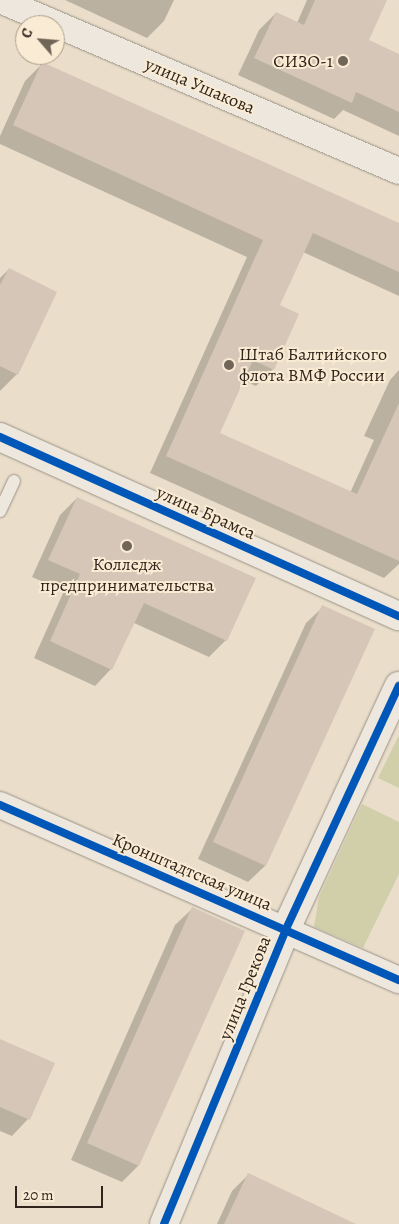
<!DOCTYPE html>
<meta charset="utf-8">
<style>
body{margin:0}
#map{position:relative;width:399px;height:1224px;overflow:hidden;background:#eadeca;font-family:Alegreya,serif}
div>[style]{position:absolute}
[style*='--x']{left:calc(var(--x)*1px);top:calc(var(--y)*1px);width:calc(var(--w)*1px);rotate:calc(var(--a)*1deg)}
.green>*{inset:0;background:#d1cfaa}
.shadow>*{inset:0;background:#0003}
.building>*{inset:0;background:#d6c6b7}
.roads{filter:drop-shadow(0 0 1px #9a9286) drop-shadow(0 0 1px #9a9286)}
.service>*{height:12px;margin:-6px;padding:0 6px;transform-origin:6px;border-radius:6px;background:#ede7dd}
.minor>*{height:26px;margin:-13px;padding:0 13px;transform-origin:13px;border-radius:13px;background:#ede7dd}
.tertiary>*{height:28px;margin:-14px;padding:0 14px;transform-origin:14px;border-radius:14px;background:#ede7dd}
.cycleway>*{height:8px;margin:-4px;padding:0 4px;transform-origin:4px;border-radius:4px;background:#0057b8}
.dots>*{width:14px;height:14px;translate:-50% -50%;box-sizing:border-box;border:2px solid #faecd4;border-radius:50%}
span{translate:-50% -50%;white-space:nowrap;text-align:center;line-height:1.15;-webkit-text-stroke:4px #faecd4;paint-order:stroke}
.poi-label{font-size:18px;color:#30241b}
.right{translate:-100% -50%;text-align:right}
.left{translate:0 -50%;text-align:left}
.street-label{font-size:18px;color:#30241b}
.north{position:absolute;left:15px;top:15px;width:50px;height:50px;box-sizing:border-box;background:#faecd4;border:1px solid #a99c8a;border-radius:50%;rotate:297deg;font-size:14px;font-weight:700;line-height:20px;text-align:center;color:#30241b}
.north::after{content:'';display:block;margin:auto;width:18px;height:22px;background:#716558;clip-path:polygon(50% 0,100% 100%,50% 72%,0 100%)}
.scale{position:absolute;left:15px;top:1186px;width:88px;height:22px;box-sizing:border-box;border:2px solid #30241b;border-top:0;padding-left:6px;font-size:15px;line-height:18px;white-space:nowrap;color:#30241b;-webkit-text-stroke:4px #faecd4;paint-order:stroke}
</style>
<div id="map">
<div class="green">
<i style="clip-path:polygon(399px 735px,399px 788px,378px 778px)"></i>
<i style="clip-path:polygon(362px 804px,399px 822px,399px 874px,363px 948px,314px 927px,319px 897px)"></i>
</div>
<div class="shadow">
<i style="clip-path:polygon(65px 0,174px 0,164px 21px,147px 38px)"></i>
<i style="clip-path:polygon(307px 0,386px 0,367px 41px,399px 56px,399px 136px,343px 110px,334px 119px,238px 75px,259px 30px,276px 13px,297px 23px)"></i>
<i style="clip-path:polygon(42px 64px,399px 225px,399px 296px,303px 252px,278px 306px,273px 369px,256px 386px,242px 380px,218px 433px,350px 493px,374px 440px,364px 436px,390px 380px,399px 370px,399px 564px,384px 578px,150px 473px,247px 257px,0 144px,0 136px,25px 81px)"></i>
<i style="clip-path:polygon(9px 269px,17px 374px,0 391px,0 278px)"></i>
<i style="clip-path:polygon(77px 498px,226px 640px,209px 657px,134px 623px,111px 669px,95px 686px,34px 658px,64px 591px,32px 577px,60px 515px)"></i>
<i style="clip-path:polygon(323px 607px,373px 630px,265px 866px,248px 882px,198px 859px,306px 623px)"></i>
<i style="clip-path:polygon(192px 909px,138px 1166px,122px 1182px,71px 1160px,175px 925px)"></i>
<i style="clip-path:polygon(0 1040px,53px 1064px,28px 1119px,12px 1136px,0 1131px)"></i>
<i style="clip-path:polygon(249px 1174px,353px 1224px,217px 1224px,232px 1191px)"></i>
</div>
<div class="building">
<i style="clip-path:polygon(315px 0,387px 0,369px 40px,399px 54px,399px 112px,356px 92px,352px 103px,254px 58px,276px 12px,304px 25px)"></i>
<i style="clip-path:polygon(42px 62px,399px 223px,399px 272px,313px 233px,280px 305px,299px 314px,274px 370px,253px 360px,220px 433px,357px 494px,399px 403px,399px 561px,166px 456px,263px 240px,13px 125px)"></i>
<i style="clip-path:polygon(9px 268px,57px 292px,18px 375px,0 366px,0 285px)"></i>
<i style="clip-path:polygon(77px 497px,256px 578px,227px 641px,144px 603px,112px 670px,50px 641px,80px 574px,48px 560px)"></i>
<i style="clip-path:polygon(322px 605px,375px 629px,266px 866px,213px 842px)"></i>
<i style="clip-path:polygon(192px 907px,245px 931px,139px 1166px,87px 1143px)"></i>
<i style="clip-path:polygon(0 1039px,55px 1063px,30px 1120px,0 1107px)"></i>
<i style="clip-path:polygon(248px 1173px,356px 1224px,224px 1224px)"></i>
</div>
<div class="roads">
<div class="service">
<i style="--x:0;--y:511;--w:33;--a:-65"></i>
</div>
<div class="minor">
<i style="--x:0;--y:0;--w:434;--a:23.2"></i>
<i style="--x:0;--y:805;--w:436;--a:23.7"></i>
</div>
<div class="tertiary">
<i style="--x:0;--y:437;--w:437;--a:24.2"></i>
<i style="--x:164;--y:1224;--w:319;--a:-67.5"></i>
<i style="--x:286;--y:929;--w:268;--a:-65.1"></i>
</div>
</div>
<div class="cycleway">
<i style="--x:0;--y:437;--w:437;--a:24.2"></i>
<i style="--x:0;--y:805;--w:436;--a:23.7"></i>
<i style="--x:164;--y:1224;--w:319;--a:-67.5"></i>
<i style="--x:286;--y:929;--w:268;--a:-65.1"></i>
</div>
<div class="dots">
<i style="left:343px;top:61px;background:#716558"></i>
<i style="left:229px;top:365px;background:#716558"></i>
<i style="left:127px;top:546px;background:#716558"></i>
</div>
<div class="poi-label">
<span class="right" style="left:333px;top:61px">СИЗО-1</span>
<span class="left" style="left:239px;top:365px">Штаб Балтийского<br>флота ВМФ России</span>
<span style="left:127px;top:575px">Колледж<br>предпринимательства</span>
</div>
<div class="street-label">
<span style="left:200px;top:86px;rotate:23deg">улица Ушакова</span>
<span style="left:206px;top:513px;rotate:24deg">улица Брамса</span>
<span style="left:192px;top:872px;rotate:23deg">Кронштадтская улица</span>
<span style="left:245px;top:988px;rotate:-68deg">улица Грекова</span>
</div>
<div class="north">С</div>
<div class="scale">20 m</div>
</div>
